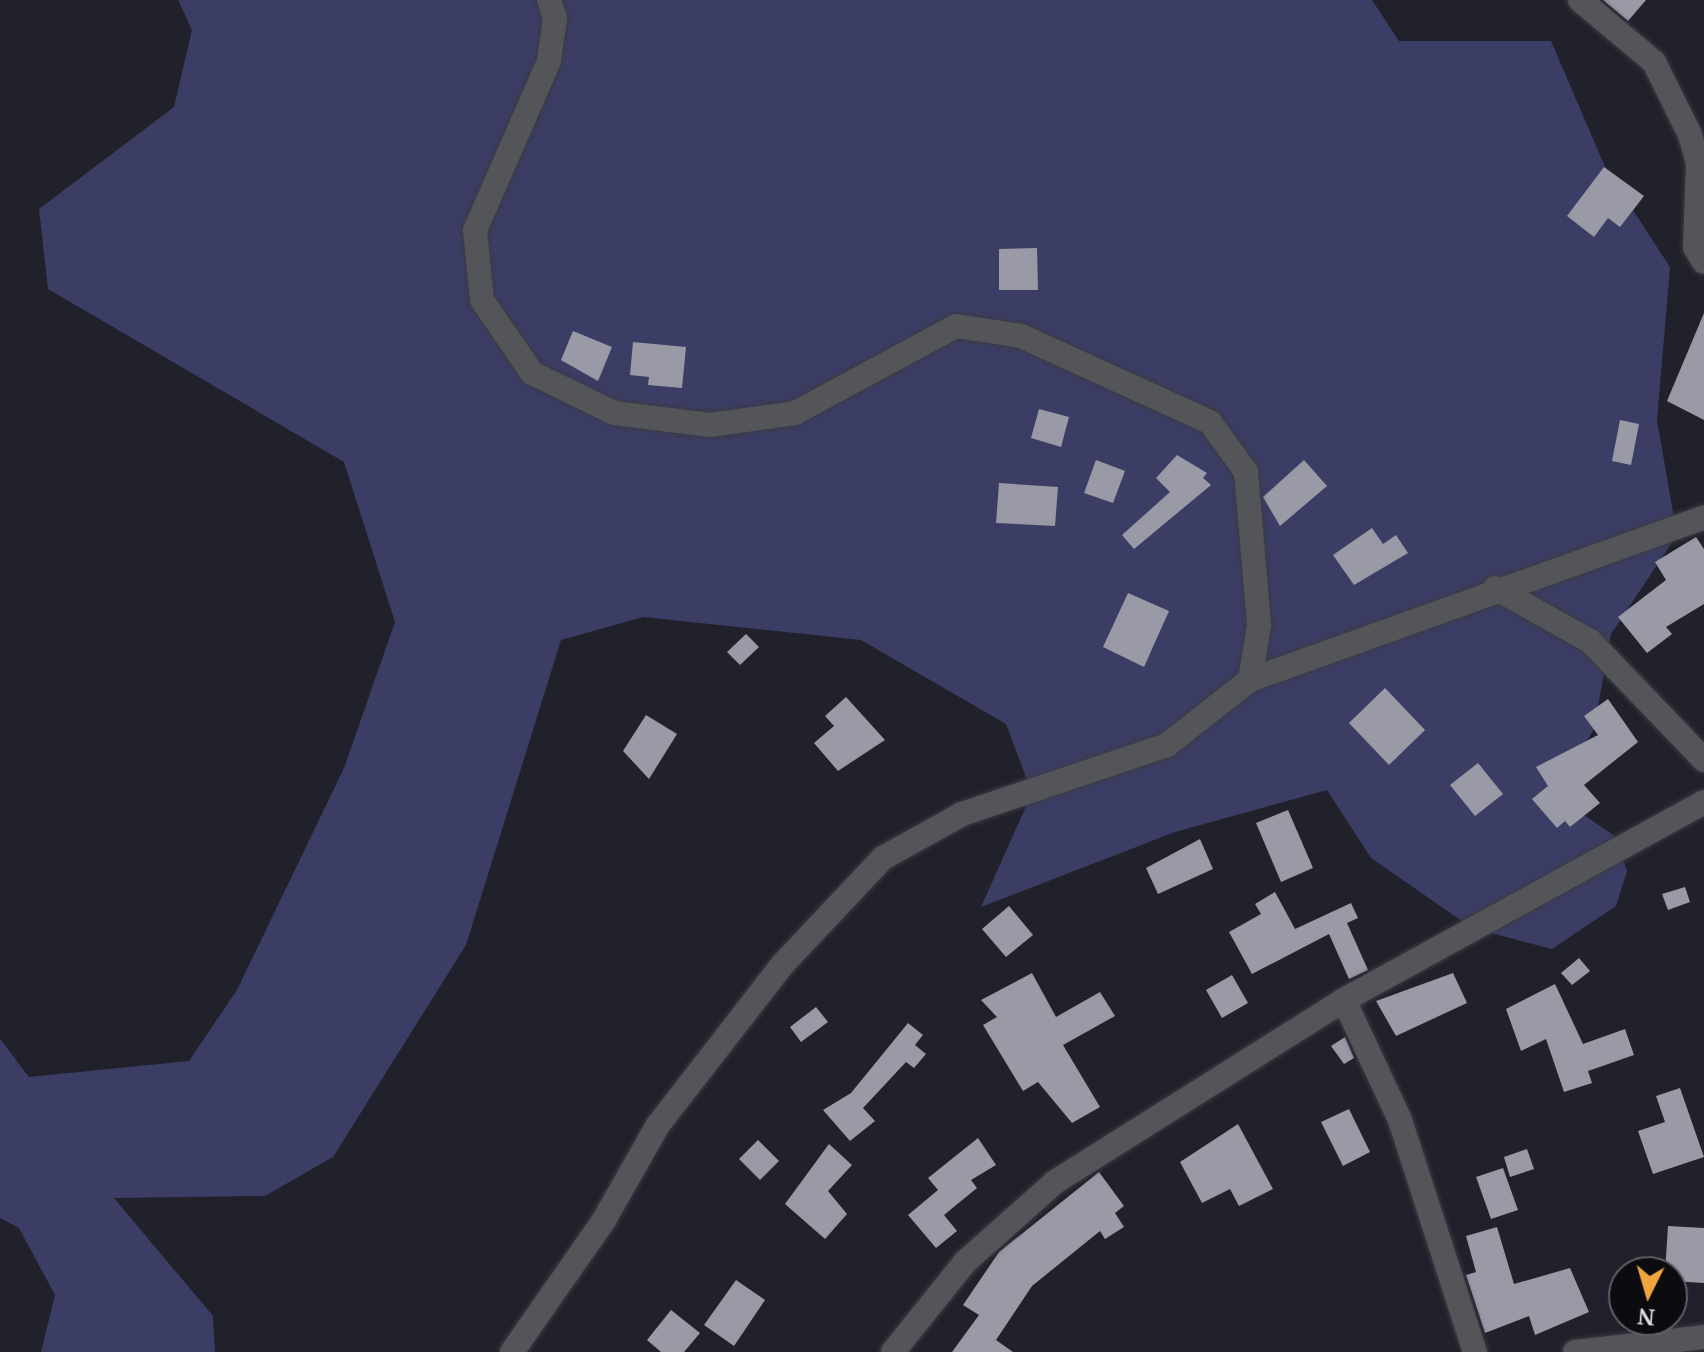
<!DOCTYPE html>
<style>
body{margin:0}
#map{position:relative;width:1704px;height:1352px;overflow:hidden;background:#21212b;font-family:"Noto Serif",serif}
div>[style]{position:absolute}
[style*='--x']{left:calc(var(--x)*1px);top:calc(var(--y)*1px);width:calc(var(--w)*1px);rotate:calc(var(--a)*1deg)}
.green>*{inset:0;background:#3c3d64}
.building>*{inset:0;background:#999aa6}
.roads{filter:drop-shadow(0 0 2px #3b3b45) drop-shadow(0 0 2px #3b3b45)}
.minor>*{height:24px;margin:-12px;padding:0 12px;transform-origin:12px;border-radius:12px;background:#545559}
span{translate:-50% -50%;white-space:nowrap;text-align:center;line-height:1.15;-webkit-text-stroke:8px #0b0b10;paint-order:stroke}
.north{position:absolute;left:1608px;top:1256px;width:80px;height:80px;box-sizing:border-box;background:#0b0b10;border:2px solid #5e5f64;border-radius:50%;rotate:185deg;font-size:22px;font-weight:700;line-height:32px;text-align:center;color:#dbdce2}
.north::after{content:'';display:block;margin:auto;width:28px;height:36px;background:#f0a63f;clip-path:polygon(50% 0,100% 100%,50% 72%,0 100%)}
</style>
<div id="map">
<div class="green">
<i style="clip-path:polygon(178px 0,1372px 0,1399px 41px,1551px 41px,1606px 169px,1670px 267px,1657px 420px,1677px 535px,1611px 634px,1594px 729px,1554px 795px,1615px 836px,1627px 871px,1616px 906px,1552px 949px,1472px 928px,1371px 858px,1327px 790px,1175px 832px,981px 907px,1032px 793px,1006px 724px,861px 640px,643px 617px,561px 640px,466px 945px,333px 1157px,265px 1196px,114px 1198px,213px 1316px,215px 1352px,41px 1352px,55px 1295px,19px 1228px,0 1218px,0 1039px,29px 1077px,189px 1061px,237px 990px,344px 768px,395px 622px,344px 462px,48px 289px,39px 209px,174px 107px,192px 30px)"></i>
</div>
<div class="building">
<i style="clip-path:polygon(1603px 0,1646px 0,1628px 21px)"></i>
<i style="clip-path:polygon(1604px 167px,1644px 196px,1620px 227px,1608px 218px,1594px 237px,1567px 216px)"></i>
<i style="clip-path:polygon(1037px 248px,1038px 290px,999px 290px,999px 249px)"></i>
<i style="clip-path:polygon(1704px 313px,1704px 420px,1667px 401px)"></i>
<i style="clip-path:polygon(573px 331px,612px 347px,598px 381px,561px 360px)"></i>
<i style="clip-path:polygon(633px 342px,686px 347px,682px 388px,648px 385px,649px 377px,630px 375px)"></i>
<i style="clip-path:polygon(1039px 409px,1069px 417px,1061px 447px,1031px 438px)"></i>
<i style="clip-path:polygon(1620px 420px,1639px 424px,1631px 465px,1612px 461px)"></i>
<i style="clip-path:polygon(1177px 455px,1207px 473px,1203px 478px,1211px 485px,1134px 549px,1122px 535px,1170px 492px,1156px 478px)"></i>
<i style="clip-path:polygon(1096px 460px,1125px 471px,1113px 503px,1084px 493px)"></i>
<i style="clip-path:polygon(1304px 460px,1327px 486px,1280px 526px,1263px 497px)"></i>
<i style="clip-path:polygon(999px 483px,1058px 487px,1055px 526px,996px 523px)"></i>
<i style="clip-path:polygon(1372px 528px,1383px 544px,1396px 535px,1408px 553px,1354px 585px,1333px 555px)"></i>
<i style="clip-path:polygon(1696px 537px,1704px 549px,1704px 604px,1666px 627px,1672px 634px,1647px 653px,1618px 617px,1666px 580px,1655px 562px)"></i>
<i style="clip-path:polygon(1128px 593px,1169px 611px,1144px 667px,1103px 647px)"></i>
<i style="clip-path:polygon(746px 634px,759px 647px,740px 665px,727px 652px)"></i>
<i style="clip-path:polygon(1385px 688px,1425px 730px,1389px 765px,1349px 723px)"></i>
<i style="clip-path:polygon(846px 697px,885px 740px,838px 771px,814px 743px,834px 726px,825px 716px)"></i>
<i style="clip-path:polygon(1608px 699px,1638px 742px,1584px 785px,1600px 803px,1570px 827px,1565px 821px,1557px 828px,1532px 799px,1548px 786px,1536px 767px,1598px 735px,1584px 716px)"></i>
<i style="clip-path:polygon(646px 715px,677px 734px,649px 779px,623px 751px)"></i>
<i style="clip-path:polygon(1478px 763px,1503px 794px,1475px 816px,1450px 785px)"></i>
<i style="clip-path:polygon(1288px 810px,1313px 868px,1281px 882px,1256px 823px)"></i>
<i style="clip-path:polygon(1200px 839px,1213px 869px,1158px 894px,1146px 868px)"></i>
<i style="clip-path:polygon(1685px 887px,1690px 902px,1668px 910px,1662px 894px)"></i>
<i style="clip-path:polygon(1275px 892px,1295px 929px,1351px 903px,1358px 918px,1347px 923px,1368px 970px,1349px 979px,1329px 934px,1252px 974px,1229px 932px,1261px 914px,1255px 904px)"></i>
<i style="clip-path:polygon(1009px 906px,1033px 935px,1006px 957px,982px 929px)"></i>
<i style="clip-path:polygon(1579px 958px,1590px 971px,1572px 985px,1561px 973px)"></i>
<i style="clip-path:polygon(1032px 973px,1056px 1017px,1100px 992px,1115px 1016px,1063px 1045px,1100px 1107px,1072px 1123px,1038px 1082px,1023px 1091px,983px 1025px,997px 1017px,981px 1000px)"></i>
<i style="clip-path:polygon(1453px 973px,1467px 1003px,1396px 1036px,1376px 1001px)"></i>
<i style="clip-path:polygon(1232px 975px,1248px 1003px,1222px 1018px,1206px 990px)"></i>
<i style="clip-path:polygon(1555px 984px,1583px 1044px,1625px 1029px,1634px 1055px,1588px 1071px,1592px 1083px,1564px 1092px,1546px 1039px,1521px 1051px,1506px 1009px)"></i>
<i style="clip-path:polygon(816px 1007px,828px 1022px,801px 1042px,790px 1027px)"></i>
<i style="clip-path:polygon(908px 1023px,923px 1035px,915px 1045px,926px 1054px,914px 1068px,906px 1062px,863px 1108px,875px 1121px,850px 1141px,823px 1110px,851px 1093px)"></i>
<i style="clip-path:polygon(1345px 1037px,1354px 1058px,1344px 1064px,1331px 1046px)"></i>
<i style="clip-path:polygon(1680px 1088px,1704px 1157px,1653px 1174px,1638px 1131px,1665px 1122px,1656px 1096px)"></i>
<i style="clip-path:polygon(1349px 1109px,1370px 1152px,1343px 1166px,1321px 1122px)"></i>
<i style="clip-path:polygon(1238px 1124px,1273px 1189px,1239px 1206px,1230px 1189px,1202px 1203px,1180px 1162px)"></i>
<i style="clip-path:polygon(978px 1138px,996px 1165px,971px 1180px,977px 1188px,944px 1215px,957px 1231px,936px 1248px,908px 1215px,938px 1190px,928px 1178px)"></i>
<i style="clip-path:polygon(758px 1140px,779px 1161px,760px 1180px,739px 1159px)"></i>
<i style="clip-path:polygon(829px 1144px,852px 1165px,828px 1191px,847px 1214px,825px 1239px,785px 1204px)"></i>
<i style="clip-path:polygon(1527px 1149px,1534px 1169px,1510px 1177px,1504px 1157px)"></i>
<i style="clip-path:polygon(1503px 1168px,1518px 1210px,1491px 1219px,1476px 1177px)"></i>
<i style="clip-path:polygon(1099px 1172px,1124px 1206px,1115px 1213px,1124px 1227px,1105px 1239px,1100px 1231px,1032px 1286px,996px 1340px,1013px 1352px,952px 1352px,979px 1315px,963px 1305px,999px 1252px)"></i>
<i style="clip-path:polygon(1668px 1226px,1704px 1228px,1704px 1283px,1672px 1281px,1672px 1272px,1665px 1272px)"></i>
<i style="clip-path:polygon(1497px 1227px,1514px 1284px,1570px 1268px,1589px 1312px,1535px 1335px,1529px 1316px,1485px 1333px,1466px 1275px,1476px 1272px,1466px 1236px)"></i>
<i style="clip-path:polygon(736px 1280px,765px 1300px,734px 1346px,704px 1325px)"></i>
<i style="clip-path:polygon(671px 1310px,700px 1333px,684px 1352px,661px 1352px,647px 1340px)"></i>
</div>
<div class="roads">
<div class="minor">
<i style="--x:549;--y:0;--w:19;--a:72"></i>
<i style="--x:555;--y:18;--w:43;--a:97.9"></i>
<i style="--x:549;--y:61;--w:184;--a:113.6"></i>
<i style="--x:475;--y:230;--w:70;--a:84.3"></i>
<i style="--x:482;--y:300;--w:88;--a:55.6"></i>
<i style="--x:532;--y:373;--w:91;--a:26"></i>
<i style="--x:614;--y:413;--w:97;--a:7.1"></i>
<i style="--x:710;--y:425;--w:86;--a:-8"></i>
<i style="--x:795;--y:413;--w:183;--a:-28.4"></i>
<i style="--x:956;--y:326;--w:66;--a:8.7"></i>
<i style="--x:1021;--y:336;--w:208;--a:24.5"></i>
<i style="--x:1210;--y:422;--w:62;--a:54.2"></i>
<i style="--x:1246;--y:472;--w:154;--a:85.1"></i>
<i style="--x:1259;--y:625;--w:56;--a:99.3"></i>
<i style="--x:1580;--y:0;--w:97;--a:40"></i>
<i style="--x:1654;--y:62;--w:81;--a:63.7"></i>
<i style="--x:1690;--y:135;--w:29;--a:74"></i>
<i style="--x:1698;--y:163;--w:84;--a:92"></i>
<i style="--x:1695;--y:247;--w:17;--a:59"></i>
<i style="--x:1495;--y:588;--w:109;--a:29.2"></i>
<i style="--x:1590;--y:641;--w:165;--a:46.2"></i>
<i style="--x:1344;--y:1000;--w:132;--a:65"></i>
<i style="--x:1400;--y:1120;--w:244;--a:72.1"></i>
<i style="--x:512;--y:1352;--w:161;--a:-55.1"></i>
<i style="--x:604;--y:1220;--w:109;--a:-60.4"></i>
<i style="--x:658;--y:1125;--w:204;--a:-52.2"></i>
<i style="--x:783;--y:964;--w:146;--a:-46.7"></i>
<i style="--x:883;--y:858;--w:90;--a:-29.1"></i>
<i style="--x:962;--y:814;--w:216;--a:-18.6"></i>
<i style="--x:1167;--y:745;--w:105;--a:-38.1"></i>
<i style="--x:1250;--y:680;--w:482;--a:-19.7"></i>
<i style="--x:893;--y:1352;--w:115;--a:-51.3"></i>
<i style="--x:965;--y:1262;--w:120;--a:-41.6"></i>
<i style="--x:1055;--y:1182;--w:342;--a:-32.2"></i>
<i style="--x:1344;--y:1000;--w:411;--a:-28.8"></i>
<i style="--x:1575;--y:1352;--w:130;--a:-6.6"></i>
</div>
</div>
<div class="north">N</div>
</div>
